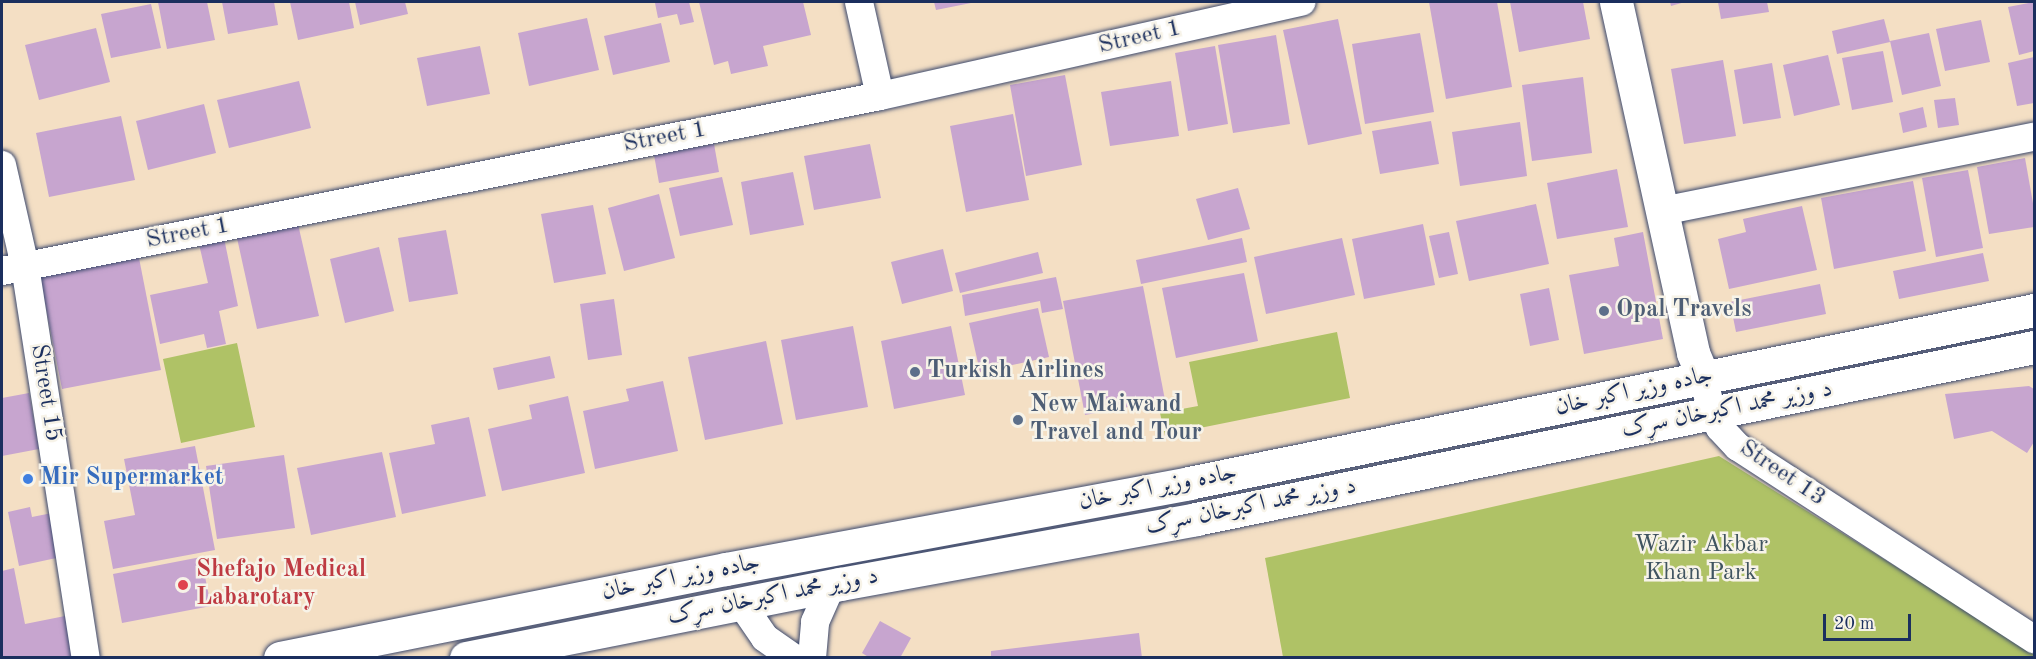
<!DOCTYPE html>
<meta charset="utf-8">
<style>
body{margin:0}
#map{position:relative;width:2036px;height:659px;overflow:hidden;background:#f4dfc4;font-family:"Old Standard TT",Amiri,serif}
div>[style]{position:absolute}
[style*='--x']{left:calc(var(--x)*1px);top:calc(var(--y)*1px);width:calc(var(--w)*1px);rotate:calc(var(--a)*1deg)}
.green>*{inset:0;background:#afc266}
.building>*{inset:0;background:#c7a5cf}
.roads{filter:drop-shadow(0 0 2px #3c496d) drop-shadow(0 0 2px #3c496d)}
.street>*{height:28px;margin:-14px;padding:0 14px;transform-origin:14px;border-radius:14px;background:#fff}
.secondary>*{height:33px;margin:-16.5px;padding:0 16.5px;transform-origin:16.5px;border-radius:16.5px;background:#fff}
.primary>*{height:33px;margin:-16.5px;padding:0 16.5px;transform-origin:16.5px;border-radius:16.5px;background:#fff}
.dots>*{width:16px;height:16px;translate:-50% -50%;box-sizing:border-box;border:3px solid #f7f3e8;border-radius:50%}
span{translate:-50% -50%;white-space:nowrap;text-align:center;line-height:1.15;-webkit-text-stroke:5px #f7f3e8;paint-order:stroke}
.street-label{font-size:24px;color:#1b2f5e}
.service-label{font-size:24px;color:#4e5e75;font-weight:700}
.left{translate:0 -50%;text-align:left}
.shop-label{font-size:24px;color:#366cbe;font-weight:700}
.park-label{font-size:24px;color:#405460}
.health-label{font-size:24px;color:#be3a42;font-weight:700}
.frame{position:absolute;inset:0;border:3px solid #1b2f5e;pointer-events:none}
.scale{position:absolute;left:1823px;top:614px;width:88px;height:27px;box-sizing:border-box;border:3px solid #1b2f5e;border-top:0;padding-left:8px;font-size:18px;line-height:21px;white-space:nowrap;color:#1b2f5e;-webkit-text-stroke:4px #f7f3e8;paint-order:stroke}
</style>
<div id="map">
<div class="green">
<i style="clip-path:polygon(1337px 332px,1350px 398px,1165px 435px,1160px 413px,1198px 406px,1189px 362px)"></i>
<i style="clip-path:polygon(237px 343px,255px 427px,181px 443px,163px 359px)"></i>
<i style="clip-path:polygon(1719px 456px,2034px 653px,2034px 657px,1283px 657px,1265px 558px)"></i>
</div>
<div class="building">
<i style="clip-path:polygon(158px 2px,207px 2px,215px 40px,167px 49px)"></i>
<i style="clip-path:polygon(222px 2px,274px 2px,278px 25px,228px 34px)"></i>
<i style="clip-path:polygon(290px 2px,349px 2px,354px 28px,298px 40px)"></i>
<i style="clip-path:polygon(355px 2px,405px 2px,408px 14px,360px 25px)"></i>
<i style="clip-path:polygon(660px 2px,689px 2px,694px 22px,680px 25px,677px 14px,658px 18px,655px 3px)"></i>
<i style="clip-path:polygon(699px 2px,803px 2px,811px 35px,763px 46px,768px 66px,731px 74px,728px 61px,714px 65px)"></i>
<i style="clip-path:polygon(934px 2px,970px 2px,971px 3px,936px 10px)"></i>
<i style="clip-path:polygon(1429px 2px,1497px 2px,1512px 87px,1446px 99px)"></i>
<i style="clip-path:polygon(1510px 2px,1583px 2px,1590px 39px,1519px 52px)"></i>
<i style="clip-path:polygon(1670px 2px,1685px 2px,1671px 6px)"></i>
<i style="clip-path:polygon(1718px 2px,1767px 2px,1769px 12px,1721px 19px)"></i>
<i style="clip-path:polygon(2034px 2px,2034px 51px,2019px 55px,2008px 7px)"></i>
<i style="clip-path:polygon(151px 4px,161px 48px,111px 58px,101px 14px)"></i>
<i style="clip-path:polygon(587px 18px,599px 70px,529px 86px,518px 33px)"></i>
<i style="clip-path:polygon(1338px 19px,1362px 134px,1308px 145px,1283px 30px)"></i>
<i style="clip-path:polygon(1884px 19px,1890px 42px,1837px 54px,1832px 31px)"></i>
<i style="clip-path:polygon(1981px 20px,1990px 62px,1945px 71px,1936px 29px)"></i>
<i style="clip-path:polygon(661px 23px,670px 62px,613px 75px,604px 36px)"></i>
<i style="clip-path:polygon(96px 28px,110px 82px,39px 100px,25px 45px)"></i>
<i style="clip-path:polygon(1420px 33px,1434px 112px,1365px 124px,1352px 44px)"></i>
<i style="clip-path:polygon(1929px 33px,1941px 86px,1902px 95px,1890px 41px)"></i>
<i style="clip-path:polygon(1276px 35px,1290px 124px,1233px 133px,1218px 45px)"></i>
<i style="clip-path:polygon(480px 46px,490px 94px,427px 106px,417px 58px)"></i>
<i style="clip-path:polygon(1215px 46px,1228px 124px,1188px 131px,1175px 53px)"></i>
<i style="clip-path:polygon(1883px 51px,1893px 102px,1852px 110px,1842px 58px)"></i>
<i style="clip-path:polygon(1828px 55px,1840px 105px,1794px 116px,1783px 65px)"></i>
<i style="clip-path:polygon(2034px 57px,2034px 103px,2017px 106px,2008px 63px)"></i>
<i style="clip-path:polygon(1723px 60px,1736px 136px,1684px 144px,1671px 69px)"></i>
<i style="clip-path:polygon(1772px 63px,1781px 118px,1743px 124px,1734px 70px)"></i>
<i style="clip-path:polygon(1065px 75px,1082px 165px,1026px 176px,1010px 85px)"></i>
<i style="clip-path:polygon(1583px 77px,1592px 153px,1532px 161px,1522px 85px)"></i>
<i style="clip-path:polygon(299px 81px,311px 128px,229px 148px,217px 100px)"></i>
<i style="clip-path:polygon(1171px 81px,1179px 136px,1110px 146px,1101px 92px)"></i>
<i style="clip-path:polygon(1955px 98px,1959px 125px,1938px 128px,1934px 100px)"></i>
<i style="clip-path:polygon(204px 104px,216px 153px,148px 170px,136px 121px)"></i>
<i style="clip-path:polygon(1923px 107px,1927px 127px,1903px 133px,1899px 113px)"></i>
<i style="clip-path:polygon(1013px 114px,1029px 200px,966px 212px,950px 126px)"></i>
<i style="clip-path:polygon(121px 116px,135px 180px,49px 197px,36px 133px)"></i>
<i style="clip-path:polygon(1431px 121px,1439px 164px,1380px 174px,1372px 131px)"></i>
<i style="clip-path:polygon(1520px 122px,1527px 176px,1460px 186px,1452px 132px)"></i>
<i style="clip-path:polygon(714px 144px,719px 172px,659px 183px,654px 155px)"></i>
<i style="clip-path:polygon(870px 144px,881px 198px,814px 210px,804px 156px)"></i>
<i style="clip-path:polygon(2025px 158px,2034px 209px,2034px 227px,1989px 234px,1977px 167px)"></i>
<i style="clip-path:polygon(1617px 169px,1628px 227px,1557px 239px,1547px 183px)"></i>
<i style="clip-path:polygon(1968px 170px,1983px 248px,1936px 257px,1922px 178px)"></i>
<i style="clip-path:polygon(793px 172px,804px 225px,750px 235px,741px 182px)"></i>
<i style="clip-path:polygon(722px 177px,733px 225px,680px 236px,669px 188px)"></i>
<i style="clip-path:polygon(1913px 181px,1926px 251px,1834px 269px,1821px 198px)"></i>
<i style="clip-path:polygon(1238px 188px,1250px 229px,1208px 240px,1196px 199px)"></i>
<i style="clip-path:polygon(659px 194px,675px 258px,624px 271px,608px 208px)"></i>
<i style="clip-path:polygon(1536px 204px,1549px 264px,1469px 281px,1456px 221px)"></i>
<i style="clip-path:polygon(593px 205px,606px 274px,554px 283px,541px 214px)"></i>
<i style="clip-path:polygon(1802px 206px,1817px 270px,1729px 289px,1718px 239px,1746px 232px,1743px 219px)"></i>
<i style="clip-path:polygon(298px 224px,319px 316px,257px 329px,237px 238px)"></i>
<i style="clip-path:polygon(1423px 224px,1435px 285px,1364px 299px,1352px 239px)"></i>
<i style="clip-path:polygon(446px 230px,458px 294px,409px 302px,398px 238px)"></i>
<i style="clip-path:polygon(1449px 232px,1458px 274px,1439px 278px,1429px 236px)"></i>
<i style="clip-path:polygon(1643px 232px,1663px 339px,1584px 354px,1569px 275px,1619px 266px,1614px 238px)"></i>
<i style="clip-path:polygon(224px 238px,238px 306px,219px 311px,226px 344px,207px 348px,204px 334px,160px 344px,150px 295px,208px 283px,199px 244px)"></i>
<i style="clip-path:polygon(1242px 238px,1247px 262px,1141px 284px,1136px 260px)"></i>
<i style="clip-path:polygon(1342px 238px,1355px 295px,1266px 314px,1254px 257px)"></i>
<i style="clip-path:polygon(379px 247px,394px 311px,345px 323px,330px 259px)"></i>
<i style="clip-path:polygon(943px 249px,953px 291px,902px 304px,891px 262px)"></i>
<i style="clip-path:polygon(1038px 252px,1043px 273px,960px 293px,955px 273px)"></i>
<i style="clip-path:polygon(1983px 253px,1989px 281px,1899px 299px,1893px 271px)"></i>
<i style="clip-path:polygon(139px 258px,161px 370px,62px 389px,40px 277px)"></i>
<i style="clip-path:polygon(1244px 273px,1258px 341px,1176px 358px,1162px 288px)"></i>
<i style="clip-path:polygon(1056px 277px,1063px 309px,1042px 313px,1040px 301px,965px 316px,962px 295px)"></i>
<i style="clip-path:polygon(1820px 284px,1826px 314px,1736px 332px,1730px 302px)"></i>
<i style="clip-path:polygon(1143px 286px,1165px 400px,1085px 415px,1063px 301px)"></i>
<i style="clip-path:polygon(1549px 288px,1559px 340px,1530px 346px,1520px 294px)"></i>
<i style="clip-path:polygon(614px 299px,622px 355px,588px 360px,580px 304px)"></i>
<i style="clip-path:polygon(1038px 308px,1049px 357px,980px 372px,969px 323px)"></i>
<i style="clip-path:polygon(853px 326px,868px 407px,796px 420px,781px 340px)"></i>
<i style="clip-path:polygon(951px 326px,965px 395px,894px 409px,881px 341px)"></i>
<i style="clip-path:polygon(766px 341px,783px 424px,705px 440px,688px 357px)"></i>
<i style="clip-path:polygon(550px 356px,555px 378px,498px 390px,493px 368px)"></i>
<i style="clip-path:polygon(663px 381px,678px 451px,595px 469px,583px 411px,629px 401px,626px 389px)"></i>
<i style="clip-path:polygon(2029px 386px,2034px 389px,2034px 442px,2027px 453px,1992px 431px,1954px 439px,1945px 394px)"></i>
<i style="clip-path:polygon(29px 393px,39px 449px,2px 456px,2px 398px)"></i>
<i style="clip-path:polygon(568px 396px,585px 473px,502px 491px,488px 429px,532px 419px,529px 405px)"></i>
<i style="clip-path:polygon(469px 417px,486px 496px,402px 514px,389px 453px,435px 444px,431px 425px)"></i>
<i style="clip-path:polygon(195px 446px,215px 550px,113px 569px,104px 521px,135px 515px,124px 459px)"></i>
<i style="clip-path:polygon(382px 452px,396px 517px,311px 535px,297px 468px)"></i>
<i style="clip-path:polygon(284px 455px,295px 528px,217px 539px,206px 466px)"></i>
<i style="clip-path:polygon(30px 507px,32px 517px,52px 513px,61px 557px,19px 566px,8px 512px)"></i>
<i style="clip-path:polygon(201px 557px,211px 606px,122px 623px,113px 574px)"></i>
<i style="clip-path:polygon(14px 568px,25px 624px,70px 615px,79px 658px,2px 658px,2px 571px)"></i>
<i style="clip-path:polygon(880px 621px,911px 638px,900px 658px,870px 658px,862px 653px)"></i>
<i style="clip-path:polygon(1139px 633px,1142px 658px,991px 658px,991px 651px)"></i>
</div>
<div class="roads">
<div class="street">
<i style="--x:859;--y:2;--w:96;--a:77.4"></i>
<i style="--x:2;--y:165;--w:104;--a:77.2"></i>
<i style="--x:25;--y:266;--w:397;--a:81.2"></i>
<i style="--x:1662;--y:211;--w:379;--a:-11.3"></i>
<i style="--x:2;--y:271;--w:895;--a:-11.27"></i>
<i style="--x:880;--y:96;--w:432;--a:-12.6"></i>
<i style="--x:1703;--y:377;--w:37;--a:76"></i>
<i style="--x:1712;--y:413;--w:17;--a:62"></i>
<i style="--x:1720;--y:428;--w:26;--a:47"></i>
<i style="--x:1738;--y:447;--w:353;--a:33"></i>
<i style="--x:741;--y:603;--w:42;--a:55.6"></i>
<i style="--x:765;--y:638;--w:35;--a:35"></i>
<i style="--x:812;--y:658;--w:36;--a:-85"></i>
<i style="--x:815;--y:622;--w:39;--a:-66"></i>
</div>
<div class="secondary">
<i style="--x:1616;--y:2;--w:359;--a:77.6"></i>
<i style="--x:1693;--y:353;--w:26;--a:67"></i>
</div>
<div class="primary">
<i style="--x:280;--y:658;--w:455;--a:-11.3"></i>
<i style="--x:726;--y:569;--w:471;--a:-10.5"></i>
<i style="--x:1189;--y:483;--w:863;--a:-11.57"></i>
<i style="--x:466;--y:658;--w:381;--a:-11.2"></i>
<i style="--x:840;--y:584;--w:362;--a:-10.3"></i>
<i style="--x:1196;--y:519;--w:855;--a:-11.6"></i>
</div>
</div>
<div class="dots">
<i style="left:1604px;top:311px;background:#5c6f8a"></i>
<i style="left:915px;top:372px;background:#5c6f8a"></i>
<i style="left:1018px;top:420px;background:#5c6f8a"></i>
<i style="left:28px;top:479px;background:#3f7fe0"></i>
<i style="left:183px;top:585px;background:#e0444e"></i>
</div>
<div class="street-label">
<span style="left:1140px;top:38px;rotate:-13deg">Street 1</span>
<span style="left:665px;top:138px;rotate:-11deg">Street 1</span>
<span style="left:188px;top:234px;rotate:-11deg">Street 1</span>
<span style="left:1634px;top:392px;rotate:-12deg">جاده وزیر اکبر خان</span>
<span style="left:45px;top:393px;rotate:81deg">Street 15</span>
<span style="left:1727px;top:410px;rotate:-11deg">د وزیر محمد اکبرخان سړک</span>
<span style="left:1782px;top:474px;rotate:34deg">Street 13</span>
<span style="left:1158px;top:488px;rotate:-11deg">جاده وزیر اکبر خان</span>
<span style="left:1251px;top:507px;rotate:-11deg">د وزیر محمد اکبرخان سړک</span>
<span style="left:681px;top:578px;rotate:-11deg">جاده وزیر اکبر خان</span>
<span style="left:773px;top:597px;rotate:-11deg">د وزیر محمد اکبرخان سړک</span>
</div>
<div class="service-label">
<span class="left" style="left:1616px;top:311px">Opal Travels</span>
<span class="left" style="left:927px;top:372px">Turkish Airlines</span>
<span class="left" style="left:1030px;top:420px">New Maiwand<br>Travel and Tour</span>
</div>
<div class="shop-label">
<span class="left" style="left:40px;top:479px">Mir Supermarket</span>
</div>
<div class="park-label">
<span style="left:1701px;top:560px">Wazir Akbar<br>Khan Park</span>
</div>
<div class="health-label">
<span class="left" style="left:196px;top:585px">Shefajo Medical<br>Labarotary</span>
</div>
<div class="frame"></div>
<div class="scale">20 m</div>
</div>
